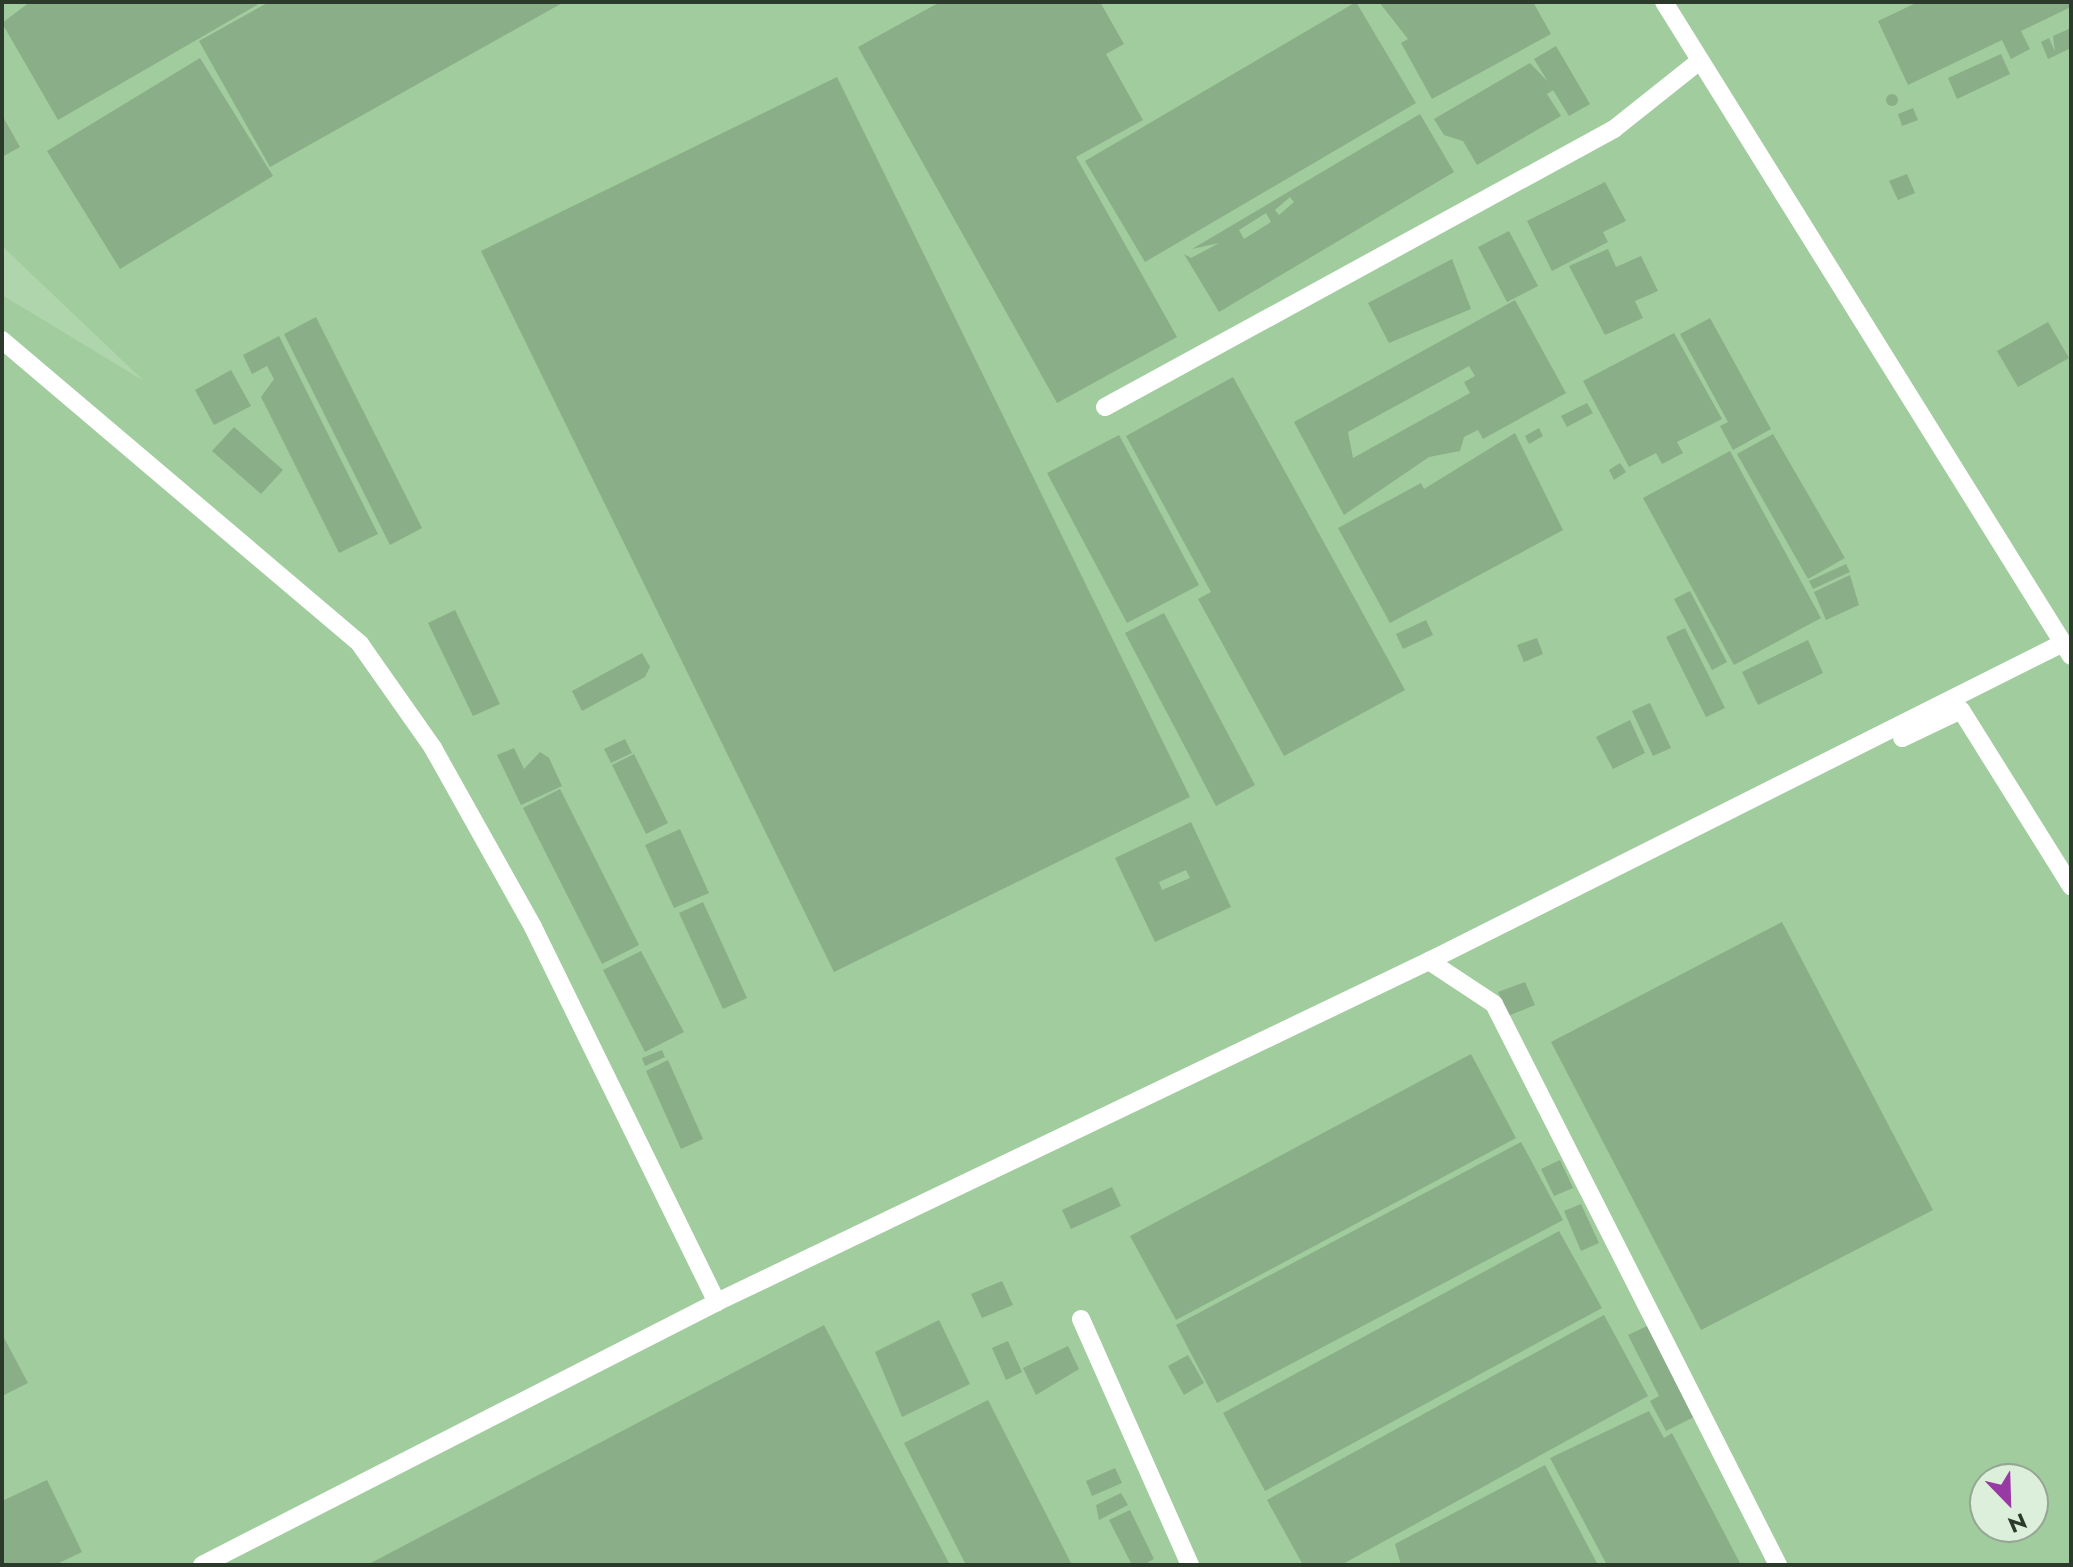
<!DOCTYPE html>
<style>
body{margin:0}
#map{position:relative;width:2073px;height:1567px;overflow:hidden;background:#afd5ac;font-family:Jost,sans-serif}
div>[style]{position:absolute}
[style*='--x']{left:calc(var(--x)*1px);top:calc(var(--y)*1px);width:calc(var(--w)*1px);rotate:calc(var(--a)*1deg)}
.built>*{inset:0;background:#a1cc9e}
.building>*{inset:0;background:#8aae88}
.round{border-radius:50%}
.lane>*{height:18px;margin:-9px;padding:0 9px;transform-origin:9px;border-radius:9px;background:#fff}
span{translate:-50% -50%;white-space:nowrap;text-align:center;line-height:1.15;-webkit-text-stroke:6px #dcefdb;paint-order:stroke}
.frame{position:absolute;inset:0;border:4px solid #2b3a2a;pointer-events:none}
.north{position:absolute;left:1969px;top:1463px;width:80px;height:80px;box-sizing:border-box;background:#dcefdb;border:2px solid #95a794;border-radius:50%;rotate:157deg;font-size:22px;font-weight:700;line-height:32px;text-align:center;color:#2b3a2a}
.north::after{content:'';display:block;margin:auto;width:28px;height:36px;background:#983aa3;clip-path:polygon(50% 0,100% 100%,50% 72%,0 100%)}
</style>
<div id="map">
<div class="built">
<i style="clip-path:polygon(evenodd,2px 2px,2071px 2px,2071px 1565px,2px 1565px,2px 295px,144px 381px,2px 246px,2px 2px,1985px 1479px,2033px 1479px,2033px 1527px,1985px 1527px,1985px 1479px)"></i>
</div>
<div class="building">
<i style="clip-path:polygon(30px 2px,262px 2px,58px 120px,2px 23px)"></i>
<i style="clip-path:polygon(269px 2px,564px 2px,270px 167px,199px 41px)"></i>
<i style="clip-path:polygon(940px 2px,1100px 2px,1124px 44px,1106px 54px,1143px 120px,1076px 157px,1177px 337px,1057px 403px,858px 47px)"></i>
<i style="clip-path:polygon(1356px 2px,1416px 103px,1145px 262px,1085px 161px)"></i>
<i style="clip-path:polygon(1379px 2px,1533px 2px,1551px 34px,1432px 99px,1401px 43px,1408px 39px)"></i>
<i style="clip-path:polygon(1918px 2px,2071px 2px,2071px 7px,2021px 31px,2030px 49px,2011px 59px,2002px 40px,1908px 85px,1878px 21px)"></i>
<i style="clip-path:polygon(2071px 28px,2071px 48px,2048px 59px,2041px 42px,2049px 38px,2055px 52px,2053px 36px)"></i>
<i style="clip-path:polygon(1556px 46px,1590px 104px,1569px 116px,1534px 59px)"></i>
<i style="clip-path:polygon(2001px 54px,2010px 74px,1957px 99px,1948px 78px)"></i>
<i style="clip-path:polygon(200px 58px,273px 176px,120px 269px,47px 151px)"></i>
<i style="clip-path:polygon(1530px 63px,1555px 89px,1547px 94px,1561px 116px,1477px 165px,1463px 141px,1444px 135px,1434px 119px)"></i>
<i style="clip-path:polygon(837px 77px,1190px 797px,834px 972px,481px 251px)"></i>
<i class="round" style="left:1886px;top:94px;width:12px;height:12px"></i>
<i style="clip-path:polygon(1913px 108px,1918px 120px,1902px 126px,1898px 114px)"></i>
<i style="clip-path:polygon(evenodd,1420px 114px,1454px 172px,1219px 312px,1184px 254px,1191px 258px,1219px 243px,1192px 249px,1420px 114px,1290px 197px,1294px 202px,1279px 215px,1275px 210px,1290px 197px,1420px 114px,1266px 213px,1271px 222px,1244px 239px,1239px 230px,1266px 213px)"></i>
<i style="clip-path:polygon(2px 115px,20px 147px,2px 157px)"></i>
<i style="clip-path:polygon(1907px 174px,1915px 193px,1898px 200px,1889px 181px)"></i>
<i style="clip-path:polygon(1605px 182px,1626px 221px,1603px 232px,1608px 242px,1552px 271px,1527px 221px)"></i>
<i style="clip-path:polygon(1509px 231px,1538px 286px,1507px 302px,1478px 247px)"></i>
<i style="clip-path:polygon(1608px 249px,1616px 267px,1641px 256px,1658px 291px,1635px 301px,1643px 318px,1605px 335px,1569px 266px)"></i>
<i style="clip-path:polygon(1452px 259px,1471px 309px,1389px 343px,1368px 303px)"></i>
<i style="clip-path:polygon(evenodd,1515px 300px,1566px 393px,1483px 439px,1478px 430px,1464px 437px,1460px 451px,1429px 457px,1344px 515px,1294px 422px,1515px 300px,1469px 366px,1475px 376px,1464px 382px,1470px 393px,1353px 458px,1348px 432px,1469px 366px)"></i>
<i style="clip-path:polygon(316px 317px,422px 528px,390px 545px,284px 334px)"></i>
<i style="clip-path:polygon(1710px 318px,1771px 429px,1733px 450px,1720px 426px,1728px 422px,1680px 334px)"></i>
<i style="clip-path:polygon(2048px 322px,2069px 358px,2018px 387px,1997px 351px)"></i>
<i style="clip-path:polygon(1674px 333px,1722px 419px,1677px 442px,1683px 453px,1662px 464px,1656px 453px,1629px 467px,1583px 381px)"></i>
<i style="clip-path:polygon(279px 336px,378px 534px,339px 553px,261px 397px,274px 379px,267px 366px,252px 374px,243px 355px)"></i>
<i style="clip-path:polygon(231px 370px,251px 406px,214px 425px,195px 390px)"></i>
<i style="clip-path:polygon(1233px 377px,1405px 690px,1284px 756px,1198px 599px,1211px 592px,1126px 436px)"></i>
<i style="clip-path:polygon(1587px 403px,1593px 413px,1567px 427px,1561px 416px)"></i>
<i style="clip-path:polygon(234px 427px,283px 470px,261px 494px,212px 451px)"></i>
<i style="clip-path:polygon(1539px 428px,1543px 436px,1529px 444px,1525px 436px)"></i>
<i style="clip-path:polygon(1515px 433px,1563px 530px,1390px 623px,1338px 528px,1421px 483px,1424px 489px)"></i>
<i style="clip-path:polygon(1773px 434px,1845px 558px,1808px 579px,1737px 454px)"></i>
<i style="clip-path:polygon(1119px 435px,1199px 585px,1127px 623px,1047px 473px)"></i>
<i style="clip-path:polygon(1730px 451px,1821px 618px,1734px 665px,1643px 498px)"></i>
<i style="clip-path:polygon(1620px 463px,1626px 472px,1614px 480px,1609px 470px)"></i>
<i style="clip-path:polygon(1846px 564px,1850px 572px,1813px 589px,1809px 581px)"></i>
<i style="clip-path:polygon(1850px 575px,1859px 605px,1826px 620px,1814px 592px)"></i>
<i style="clip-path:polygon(1690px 591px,1727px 662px,1712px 670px,1674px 599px)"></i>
<i style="clip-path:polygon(455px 610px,500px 704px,473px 716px,428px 623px)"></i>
<i style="clip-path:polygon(1164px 613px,1255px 785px,1216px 806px,1125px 633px)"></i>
<i style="clip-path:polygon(1426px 620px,1433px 635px,1403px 649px,1396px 634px)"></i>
<i style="clip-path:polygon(1685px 628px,1725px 708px,1706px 717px,1666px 637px)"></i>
<i style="clip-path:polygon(1537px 638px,1543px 654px,1524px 662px,1517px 645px)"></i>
<i style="clip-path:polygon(1808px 640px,1823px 673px,1758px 705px,1742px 672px)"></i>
<i style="clip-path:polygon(642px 653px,650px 667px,645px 677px,582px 711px,572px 691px)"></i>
<i style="clip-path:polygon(1650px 703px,1671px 748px,1653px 756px,1632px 711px)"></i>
<i style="clip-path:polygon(1630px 720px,1645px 753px,1613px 769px,1596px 737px)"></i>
<i style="clip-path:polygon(625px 739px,632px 753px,611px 763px,604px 749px)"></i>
<i style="clip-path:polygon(514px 748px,524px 769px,540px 752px,549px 758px,562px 786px,521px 805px,497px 755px)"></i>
<i style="clip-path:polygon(634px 754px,668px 823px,646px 834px,612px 765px)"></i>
<i style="clip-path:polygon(560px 789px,639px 945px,602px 964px,523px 808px)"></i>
<i style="clip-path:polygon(evenodd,1191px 822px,1231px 907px,1155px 942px,1115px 858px,1191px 822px,1186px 870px,1190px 878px,1162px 890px,1159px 882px,1186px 870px)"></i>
<i style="clip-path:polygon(680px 829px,709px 893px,674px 908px,645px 845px)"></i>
<i style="clip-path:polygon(703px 902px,747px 998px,723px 1009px,679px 913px)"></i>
<i style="clip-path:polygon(1782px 922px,1933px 1210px,1701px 1330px,1551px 1042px)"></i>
<i style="clip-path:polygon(641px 951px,684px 1032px,645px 1052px,603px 970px)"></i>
<i style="clip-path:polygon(1525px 982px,1535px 1005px,1508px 1016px,1498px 992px)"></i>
<i style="clip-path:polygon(662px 1050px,665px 1057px,645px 1066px,642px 1058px)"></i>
<i style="clip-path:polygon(1471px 1054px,1516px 1138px,1176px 1320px,1130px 1236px)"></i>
<i style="clip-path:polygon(668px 1060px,703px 1139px,681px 1149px,646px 1071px)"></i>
<i style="clip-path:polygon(1521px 1142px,1563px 1220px,1217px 1403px,1176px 1325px)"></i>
<i style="clip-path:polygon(1560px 1160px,1573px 1188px,1554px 1196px,1541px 1169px)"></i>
<i style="clip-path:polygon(1112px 1187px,1121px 1206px,1071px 1229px,1062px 1210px)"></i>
<i style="clip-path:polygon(1581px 1204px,1599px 1243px,1581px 1251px,1564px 1211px)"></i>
<i style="clip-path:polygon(1559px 1231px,1602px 1308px,1265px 1491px,1223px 1413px)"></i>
<i style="clip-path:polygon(1002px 1281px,1013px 1305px,982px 1318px,971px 1294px)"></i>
<i style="clip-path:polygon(1604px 1315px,1648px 1396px,1341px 1565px,1303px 1565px,1267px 1500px)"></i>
<i style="clip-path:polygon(939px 1320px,970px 1384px,902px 1417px,875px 1352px)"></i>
<i style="clip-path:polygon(824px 1325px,950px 1565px,367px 1565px)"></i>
<i style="clip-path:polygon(1647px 1326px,1694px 1417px,1666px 1431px,1650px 1401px,1659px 1396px,1628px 1335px)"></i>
<i style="clip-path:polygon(2px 1334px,28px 1383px,2px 1396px)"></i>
<i style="clip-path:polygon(1008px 1341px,1022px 1372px,1006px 1380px,992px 1348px)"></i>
<i style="clip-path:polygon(1068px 1346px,1079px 1369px,1036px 1395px,1023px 1368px)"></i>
<i style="clip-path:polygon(1188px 1355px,1204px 1383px,1184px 1395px,1168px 1366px)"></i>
<i style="clip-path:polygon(988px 1400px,1072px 1565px,966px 1565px,904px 1443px)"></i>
<i style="clip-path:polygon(1649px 1411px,1664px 1438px,1672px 1433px,1741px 1565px,1607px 1565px,1550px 1458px)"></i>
<i style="clip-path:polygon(1545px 1465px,1598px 1565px,1401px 1565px,1395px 1544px)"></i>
<i style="clip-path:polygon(1115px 1468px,1122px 1483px,1092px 1496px,1086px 1481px)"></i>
<i style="clip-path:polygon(47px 1480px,82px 1552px,55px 1565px,2px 1565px,2px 1501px)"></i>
<i style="clip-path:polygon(1121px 1493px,1128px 1505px,1099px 1520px,1096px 1505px)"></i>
<i style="clip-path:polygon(1130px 1510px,1154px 1559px,1143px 1565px,1132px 1565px,1109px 1520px)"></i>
</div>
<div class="lane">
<i style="--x:1664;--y:2;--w:770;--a:58.1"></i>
<i style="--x:2;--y:340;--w:470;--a:40.3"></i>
<i style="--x:360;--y:644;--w:127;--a:54.9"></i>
<i style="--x:433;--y:748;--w:205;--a:60.8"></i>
<i style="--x:533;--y:927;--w:418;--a:63.9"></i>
<i style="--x:1105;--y:407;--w:580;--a:-28.64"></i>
<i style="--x:1614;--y:129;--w:106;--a:-38.5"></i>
<i style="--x:1902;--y:738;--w:65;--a:-25.4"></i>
<i style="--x:1961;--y:710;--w:208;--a:58"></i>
<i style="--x:1438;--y:957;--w:10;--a:156"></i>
<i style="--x:1429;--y:961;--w:78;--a:33.5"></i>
<i style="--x:1494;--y:1004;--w:629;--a:63.15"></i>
<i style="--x:1081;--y:1319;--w:269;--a:66.1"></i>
<i style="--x:202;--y:1565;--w:578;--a:-27.05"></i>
<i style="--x:717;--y:1302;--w:789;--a:-25.59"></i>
<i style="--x:1429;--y:961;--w:709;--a:-26.64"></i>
</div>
<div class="frame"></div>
<div class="north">N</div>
</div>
